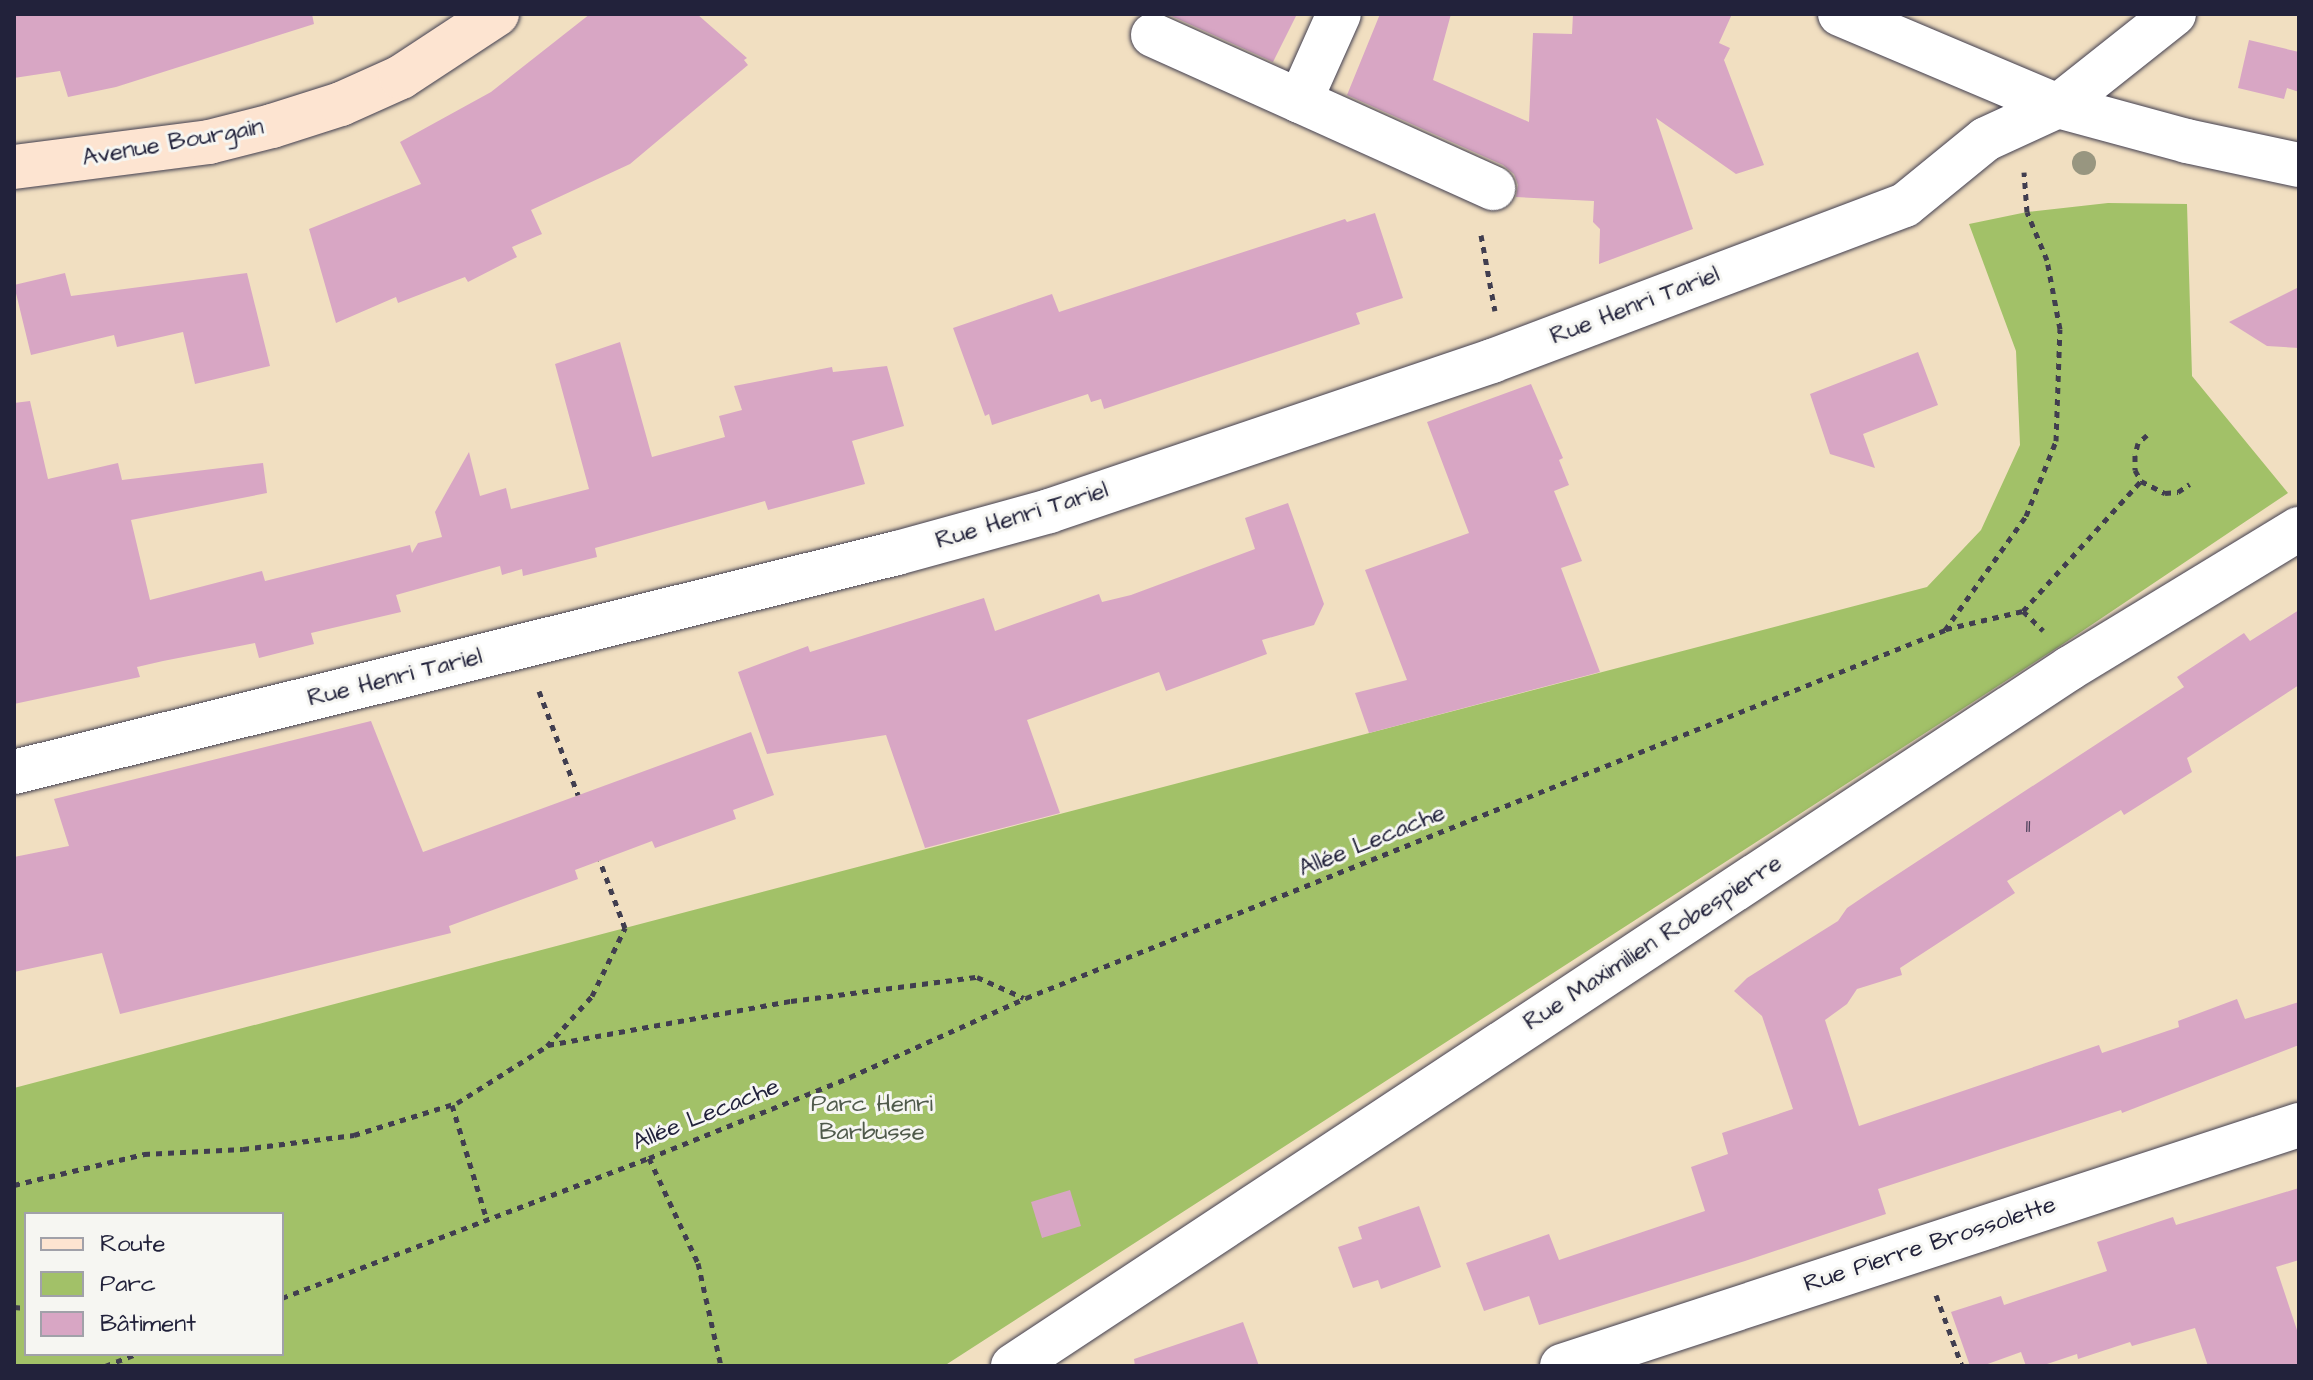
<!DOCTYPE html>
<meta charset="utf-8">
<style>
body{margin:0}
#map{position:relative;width:2313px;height:1380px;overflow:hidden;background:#f1dfc1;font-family:"Architects Daughter",sans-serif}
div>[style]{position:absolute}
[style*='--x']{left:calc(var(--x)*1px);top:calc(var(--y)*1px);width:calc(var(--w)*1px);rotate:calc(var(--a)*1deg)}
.green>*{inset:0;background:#a2c168}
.building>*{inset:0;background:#d8a6c4}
.path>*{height:5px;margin-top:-2.5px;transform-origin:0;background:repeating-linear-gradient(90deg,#413e4f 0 6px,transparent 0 12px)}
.roads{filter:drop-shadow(0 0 2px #413e4f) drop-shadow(0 0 2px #413e4f)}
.minor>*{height:44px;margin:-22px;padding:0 22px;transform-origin:22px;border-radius:22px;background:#fff}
.tertiary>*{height:44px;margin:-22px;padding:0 22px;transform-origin:22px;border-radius:22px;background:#fff}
.secondary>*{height:44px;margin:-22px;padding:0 22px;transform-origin:22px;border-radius:22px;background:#fde4d1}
.trees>*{width:24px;height:24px;margin:-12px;border-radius:50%;background:#989680}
span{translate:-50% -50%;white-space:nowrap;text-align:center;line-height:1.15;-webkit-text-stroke:6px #f6f6f2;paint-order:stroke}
.number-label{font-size:20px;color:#50435d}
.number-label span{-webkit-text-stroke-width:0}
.street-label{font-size:24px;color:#22223b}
.park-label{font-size:24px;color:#4f5a4b}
.frame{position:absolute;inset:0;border:16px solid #22223b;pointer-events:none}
.legend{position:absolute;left:24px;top:1212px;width:260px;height:144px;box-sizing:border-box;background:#f6f6f2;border:2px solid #a1a1a9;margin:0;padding:10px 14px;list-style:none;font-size:24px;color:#22223b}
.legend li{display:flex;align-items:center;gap:16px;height:40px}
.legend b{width:40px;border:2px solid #a1a1a9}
</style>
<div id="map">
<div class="green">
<i style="clip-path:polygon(evenodd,2108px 203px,2187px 204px,2192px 376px,2288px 493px,2060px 646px,944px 1366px,14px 1366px,14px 1088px,1927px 587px,1981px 530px,2020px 445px,2016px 351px,1969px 224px,2027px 212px,2108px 203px,26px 1214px,282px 1214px,282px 1354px,26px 1354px,26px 1214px)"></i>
</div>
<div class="building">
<i style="clip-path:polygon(14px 14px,312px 14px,314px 24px,116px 87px,68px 97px,60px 71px,14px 78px)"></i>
<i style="clip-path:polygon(590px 14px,697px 14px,747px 58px,744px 60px,748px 65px,630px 164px,531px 210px,542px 234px,512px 247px,517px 257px,468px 282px,465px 277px,398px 303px,396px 297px,336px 323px,309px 229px,421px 184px,400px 142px,491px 92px)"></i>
<i style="clip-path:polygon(1167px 14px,1297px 14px,1273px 62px)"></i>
<i style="clip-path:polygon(1380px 14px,1451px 14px,1433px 80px,1529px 122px,1533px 33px,1572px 34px,1573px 14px,1732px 14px,1719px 43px,1730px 48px,1724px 60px,1764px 165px,1736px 174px,1656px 118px,1693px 229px,1599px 264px,1600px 229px,1593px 222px,1594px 201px,1516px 197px,1518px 185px,1514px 174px,1503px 165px,1347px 95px)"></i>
<i style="clip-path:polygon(2249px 40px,2299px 52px,2299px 92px,2287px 88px,2284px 99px,2238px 88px)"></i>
<i style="clip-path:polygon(1375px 213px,1403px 298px,1356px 313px,1360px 324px,1104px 409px,1101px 399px,1091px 402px,1088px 394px,992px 425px,989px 414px,985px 416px,953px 328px,1052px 294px,1059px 312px,1345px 219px,1347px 222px)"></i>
<i style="clip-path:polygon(65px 273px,71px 296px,247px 273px,270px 366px,195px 384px,183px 332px,117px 347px,114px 335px,31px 355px,14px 285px)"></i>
<i style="clip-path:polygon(2299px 287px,2299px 348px,2267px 346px,2229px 322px)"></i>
<i style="clip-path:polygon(620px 342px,652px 457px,725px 437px,719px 416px,742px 410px,734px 386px,832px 367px,833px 372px,887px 366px,904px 426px,852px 441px,865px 484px,768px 510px,765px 501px,595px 548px,597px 557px,523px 576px,522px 569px,502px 575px,500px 566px,396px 595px,401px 612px,311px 633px,314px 644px,259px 658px,255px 643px,163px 661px,137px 667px,140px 677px,14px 704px,14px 403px,30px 401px,48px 479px,118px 463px,122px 480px,263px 463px,267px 493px,131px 520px,150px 600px,262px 571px,265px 581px,410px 545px,412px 553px,418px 543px,442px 537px,435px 512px,469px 452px,480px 496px,506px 488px,511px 509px,589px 489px,555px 364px)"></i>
<i style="clip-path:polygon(1918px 352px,1938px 405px,1863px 434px,1875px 468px,1830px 454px,1810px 394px)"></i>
<i style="clip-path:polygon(1531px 384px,1563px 458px,1559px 460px,1569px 485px,1554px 491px,1582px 561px,1561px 568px,1600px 672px,1369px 733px,1355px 693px,1407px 680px,1365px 570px,1469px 533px,1427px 422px)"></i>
<i style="clip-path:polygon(1288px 503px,1324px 604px,1314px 625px,1262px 640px,1267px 654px,1166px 691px,1159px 672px,1027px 720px,1060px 813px,925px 848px,886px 735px,767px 754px,738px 672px,808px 646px,810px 652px,984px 598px,995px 631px,1099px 594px,1102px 602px,1131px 595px,1255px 549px,1245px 518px)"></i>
<i style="clip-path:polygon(2299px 610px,2299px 685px,2187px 758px,2192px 772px,2124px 815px,2121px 810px,2007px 881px,2015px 893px,1900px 968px,1902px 975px,1857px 989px,1847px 1004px,1825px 1020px,1859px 1126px,2099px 1045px,2102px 1053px,2179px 1027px,2178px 1021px,2237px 999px,2245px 1019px,2299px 1002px,2299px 1045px,2122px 1113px,2121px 1110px,1878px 1189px,1886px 1214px,1745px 1261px,1539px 1325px,1529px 1296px,1484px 1311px,1466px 1263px,1549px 1234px,1559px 1260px,1705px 1211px,1691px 1167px,1728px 1154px,1722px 1133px,1793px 1109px,1762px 1016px,1734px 991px,1747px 978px,1838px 921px,1847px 908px,1872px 891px,2184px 687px,2177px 677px,2244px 633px,2250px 641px)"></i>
<i style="clip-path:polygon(371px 721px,423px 852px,751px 732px,774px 795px,733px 810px,736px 819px,655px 848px,652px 841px,575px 870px,578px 879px,449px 926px,451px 933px,120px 1014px,102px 953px,14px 972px,14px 857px,69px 846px,54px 799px)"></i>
<i style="clip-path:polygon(2299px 1188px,2299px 1260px,2276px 1267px,2299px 1336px,2299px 1366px,2208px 1366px,2195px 1328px,2132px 1346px,2130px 1342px,2078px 1359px,2077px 1354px,2041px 1366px,2026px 1366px,2021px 1352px,1982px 1366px,1970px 1366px,1951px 1312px,2001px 1296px,2004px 1305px,2107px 1271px,2097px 1242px,2173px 1217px,2176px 1225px)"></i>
<i style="clip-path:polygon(1070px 1190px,1081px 1226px,1042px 1238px,1031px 1202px)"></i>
<i style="clip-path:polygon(1419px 1206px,1441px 1267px,1381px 1289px,1378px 1280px,1353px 1288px,1338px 1247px,1362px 1239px,1358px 1227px)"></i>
<i style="clip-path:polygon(1243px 1322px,1259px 1366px,1135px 1366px,1134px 1359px)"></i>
</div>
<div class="path">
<i style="--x:1481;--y:235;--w:77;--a:79.6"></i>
<i style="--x:2147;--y:435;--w:12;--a:138"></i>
<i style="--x:2138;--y:443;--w:12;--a:104"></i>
<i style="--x:2135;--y:455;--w:15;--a:90"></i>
<i style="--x:2135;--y:470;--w:13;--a:61"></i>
<i style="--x:2141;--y:481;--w:27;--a:27"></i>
<i style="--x:2165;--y:493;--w:13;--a:-4"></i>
<i style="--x:2178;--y:492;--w:14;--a:-34"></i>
<i style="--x:2023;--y:611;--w:176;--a:-47.8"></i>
<i style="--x:1946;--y:629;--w:79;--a:-13.2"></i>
<i style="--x:2023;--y:611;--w:28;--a:44"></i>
<i style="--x:539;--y:691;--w:111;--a:69.4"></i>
<i style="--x:548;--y:1045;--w:247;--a:-10.3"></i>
<i style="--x:791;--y:1001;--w:188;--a:-7.4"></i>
<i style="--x:977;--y:977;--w:51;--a:24.1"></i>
<i style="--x:452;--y:1105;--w:120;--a:73.1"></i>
<i style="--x:649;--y:1158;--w:116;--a:65"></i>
<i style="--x:698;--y:1263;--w:106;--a:77.4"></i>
<i style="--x:14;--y:1185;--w:134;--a:-13.4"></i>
<i style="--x:144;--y:1154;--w:99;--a:-2.9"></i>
<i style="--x:243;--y:1149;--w:112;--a:-7.2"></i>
<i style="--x:354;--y:1135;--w:108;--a:-17.3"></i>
<i style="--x:457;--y:1103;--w:107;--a:-32.3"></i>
<i style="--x:547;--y:1046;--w:67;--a:-48"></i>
<i style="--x:592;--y:996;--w:76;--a:-64.1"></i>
<i style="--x:625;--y:928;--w:72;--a:-110.5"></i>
<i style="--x:1936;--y:1295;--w:76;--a:69.9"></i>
<i style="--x:282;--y:1298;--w:393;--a:-20.9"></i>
<i style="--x:649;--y:1158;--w:217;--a:-21.9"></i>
<i style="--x:850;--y:1077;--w:193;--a:-24.2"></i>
<i style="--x:1026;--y:998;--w:990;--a:-21.82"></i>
<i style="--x:1945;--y:630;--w:140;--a:-54.6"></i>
<i style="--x:2026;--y:516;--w:81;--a:-68.2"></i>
<i style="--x:2056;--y:441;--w:112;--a:-88"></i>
<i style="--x:2060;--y:329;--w:70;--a:-100.7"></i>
<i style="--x:2047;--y:260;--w:52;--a:-112.6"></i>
<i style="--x:2027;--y:212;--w:40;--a:-94.3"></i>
<i style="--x:14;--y:1307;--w:12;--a:5"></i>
<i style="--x:105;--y:1366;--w:33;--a:-21"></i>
</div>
<div class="roads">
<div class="minor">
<i style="--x:1153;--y:35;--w:161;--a:24.2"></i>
<i style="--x:1300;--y:101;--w:95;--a:-65.9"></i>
<i style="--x:1300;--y:101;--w:212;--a:24.3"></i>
<i style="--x:14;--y:772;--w:910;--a:-13.93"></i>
<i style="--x:897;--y:553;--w:158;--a:-15.4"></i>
<i style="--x:1049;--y:511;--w:468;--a:-18.7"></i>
<i style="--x:1492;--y:361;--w:441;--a:-20.7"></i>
<i style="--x:1905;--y:205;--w:104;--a:-39.2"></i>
<i style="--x:1986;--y:139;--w:79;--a:-24.6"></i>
<i style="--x:2058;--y:106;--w:148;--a:-38.4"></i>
<i style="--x:1013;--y:1366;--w:1267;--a:-33.44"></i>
<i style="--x:2070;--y:668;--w:268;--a:-31.3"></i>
</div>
<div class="tertiary">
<i style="--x:1840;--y:14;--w:237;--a:22.9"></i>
<i style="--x:2058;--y:106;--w:134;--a:15.2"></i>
<i style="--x:2187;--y:141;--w:115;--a:12.1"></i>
<i style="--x:1562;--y:1366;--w:775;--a:-18.11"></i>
</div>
<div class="secondary">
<i style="--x:14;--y:167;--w:197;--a:-7.3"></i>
<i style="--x:209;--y:142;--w:65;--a:-14.3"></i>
<i style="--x:272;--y:126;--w:72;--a:-17.7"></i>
<i style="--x:341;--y:104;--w:66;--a:-24.2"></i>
<i style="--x:401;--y:77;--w:115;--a:-33.3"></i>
</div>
</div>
<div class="trees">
<i style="left:2084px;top:163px"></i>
</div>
<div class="number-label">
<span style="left:2028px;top:826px">11</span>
</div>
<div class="street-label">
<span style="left:173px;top:143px;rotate:-10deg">Avenue Bourgain</span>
<span style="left:1635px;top:306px;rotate:-21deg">Rue Henri Tariel</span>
<span style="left:1022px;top:516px;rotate:-17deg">Rue Henri Tariel</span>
<span style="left:395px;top:678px;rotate:-14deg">Rue Henri Tariel</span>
<span style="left:1372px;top:841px;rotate:-22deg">Allée Lecache</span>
<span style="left:1653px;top:943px;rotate:-33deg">Rue Maximilien Robespierre</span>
<span style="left:706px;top:1115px;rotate:-22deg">Allée Lecache</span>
<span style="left:1930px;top:1245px;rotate:-18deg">Rue Pierre Brossolette</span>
</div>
<div class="park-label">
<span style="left:872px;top:1119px">Parc Henri<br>Barbusse</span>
</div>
<div class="frame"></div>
<ul class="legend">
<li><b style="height:10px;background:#fde4d1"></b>Route</li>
<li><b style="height:22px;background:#a2c168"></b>Parc</li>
<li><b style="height:22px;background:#d8a6c4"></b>Bâtiment</li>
</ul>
</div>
